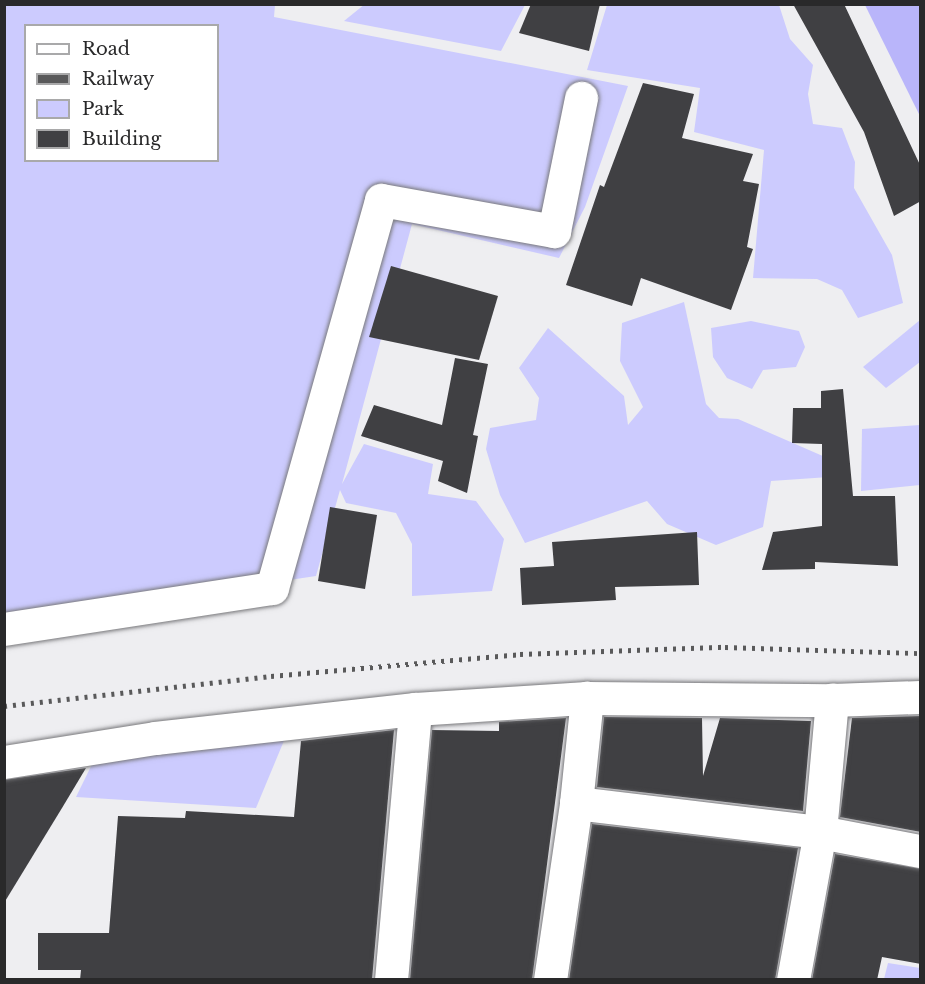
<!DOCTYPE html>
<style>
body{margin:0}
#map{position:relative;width:925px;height:984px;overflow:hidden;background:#eeeef1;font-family:"Libre Baskerville",serif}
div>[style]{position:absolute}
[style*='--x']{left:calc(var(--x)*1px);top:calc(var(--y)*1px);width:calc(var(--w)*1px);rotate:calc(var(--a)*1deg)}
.green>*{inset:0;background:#cccbfe}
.water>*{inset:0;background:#b9b5fa}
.building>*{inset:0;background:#404043}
.roads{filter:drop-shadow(0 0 2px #78787b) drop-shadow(0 0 2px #78787b)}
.street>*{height:33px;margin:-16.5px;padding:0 16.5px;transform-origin:16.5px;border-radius:16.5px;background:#fff}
.rail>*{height:4.5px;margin-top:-2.25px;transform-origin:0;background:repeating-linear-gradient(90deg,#59595a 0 3px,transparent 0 9px)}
span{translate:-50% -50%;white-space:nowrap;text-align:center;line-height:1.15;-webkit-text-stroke:6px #fff;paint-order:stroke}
.frame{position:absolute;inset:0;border:6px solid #29292a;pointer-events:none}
.legend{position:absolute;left:24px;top:24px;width:195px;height:138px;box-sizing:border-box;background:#fff;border:2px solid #a9a9aa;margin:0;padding:8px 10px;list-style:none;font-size:18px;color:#29292a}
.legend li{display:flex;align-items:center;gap:12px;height:30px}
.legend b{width:30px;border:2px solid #a9a9aa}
</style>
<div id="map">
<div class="green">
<i style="clip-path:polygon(365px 4px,525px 4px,525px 5px,501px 51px,344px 21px)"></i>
<i style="clip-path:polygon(evenodd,4px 5px,275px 5px,274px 17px,628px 86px,585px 207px,559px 258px,412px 224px,342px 484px,364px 444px,433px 464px,428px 494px,476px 501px,504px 539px,492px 591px,412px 596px,412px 544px,396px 513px,346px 503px,340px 490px,316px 576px,5px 622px,4px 5px,26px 26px,218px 26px,218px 160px,26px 160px,26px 26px)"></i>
<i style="clip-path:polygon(607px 5px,779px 5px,790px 39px,813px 65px,808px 94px,813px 124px,842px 128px,855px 162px,854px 188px,892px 255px,903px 303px,858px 318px,842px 290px,817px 279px,753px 278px,764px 150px,694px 132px,700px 88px,587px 70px)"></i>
<i style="clip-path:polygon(684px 302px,706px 404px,719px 418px,738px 419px,825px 457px,829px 477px,771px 481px,763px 527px,716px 545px,667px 524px,647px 501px,525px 543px,500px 495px,486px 449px,490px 428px,536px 420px,539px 398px,519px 368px,548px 328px,624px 396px,628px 425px,643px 407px,620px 361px,622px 323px)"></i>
<i style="clip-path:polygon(920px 320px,920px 362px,886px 388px,863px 367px)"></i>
<i style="clip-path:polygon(751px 321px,799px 331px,805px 347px,796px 367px,763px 370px,752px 389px,727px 378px,713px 357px,711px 328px)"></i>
<i style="clip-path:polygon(920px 425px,920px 485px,861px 491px,862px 429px)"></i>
<i style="clip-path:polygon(288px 731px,256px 808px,76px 797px,97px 754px)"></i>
<i style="clip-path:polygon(888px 963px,920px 968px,920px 979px,884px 979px)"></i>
</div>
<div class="water">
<i style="clip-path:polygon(865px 5px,920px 5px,920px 116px,913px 102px)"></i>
</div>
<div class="building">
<i style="clip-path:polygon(531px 4px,600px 4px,589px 51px,519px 33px)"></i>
<i style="clip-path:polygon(793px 4px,844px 4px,921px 167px,921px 201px,894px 216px,864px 132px)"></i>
<i style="clip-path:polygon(643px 83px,694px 94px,682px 138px,753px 154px,743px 181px,759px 184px,747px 247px,753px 249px,731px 310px,641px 278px,632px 306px,566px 285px,600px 185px,604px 187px)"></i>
<i style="clip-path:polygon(391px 266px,498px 296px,479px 360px,369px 337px)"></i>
<i style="clip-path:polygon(455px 358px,488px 364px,473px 435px,478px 436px,467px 493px,438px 481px,443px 461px,361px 436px,374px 405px,442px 425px)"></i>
<i style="clip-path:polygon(843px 389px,853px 496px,895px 496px,898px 566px,815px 562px,815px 569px,762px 570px,773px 532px,822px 526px,822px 444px,792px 443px,793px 408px,821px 408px,821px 391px)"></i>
<i style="clip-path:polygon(330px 507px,377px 515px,365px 589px,318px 581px)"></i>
<i style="clip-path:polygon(697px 532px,699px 585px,615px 587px,616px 600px,522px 605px,520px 568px,554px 566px,552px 542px)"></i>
<i style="clip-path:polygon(921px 716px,921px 832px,840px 817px,852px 718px)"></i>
<i style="clip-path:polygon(604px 717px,702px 718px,703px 776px,720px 718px,811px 721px,803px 811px,597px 787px)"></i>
<i style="clip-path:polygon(566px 718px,532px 980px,410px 980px,432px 730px,499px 731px,499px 722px)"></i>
<i style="clip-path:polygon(394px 730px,372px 980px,80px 980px,81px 970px,38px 970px,38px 933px,109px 933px,118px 816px,185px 818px,186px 811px,294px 817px,301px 741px)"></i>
<i style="clip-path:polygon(86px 768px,62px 808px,4px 903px,4px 780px)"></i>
<i style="clip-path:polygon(592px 824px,798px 848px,775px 980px,569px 980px)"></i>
<i style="clip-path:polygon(835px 854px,921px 869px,921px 964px,882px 957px,877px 980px,812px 980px)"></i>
</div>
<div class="roads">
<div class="street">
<i style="--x:4;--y:629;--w:271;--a:-8.7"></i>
<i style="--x:272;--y:588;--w:403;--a:-74.3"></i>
<i style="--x:381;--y:200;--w:176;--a:10.2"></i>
<i style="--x:554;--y:231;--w:136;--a:-78.5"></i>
<i style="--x:4;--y:762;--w:153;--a:-9"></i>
<i style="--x:155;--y:738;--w:262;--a:-6.4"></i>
<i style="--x:415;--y:709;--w:172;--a:-3.7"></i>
<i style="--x:587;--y:698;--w:245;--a:0.5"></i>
<i style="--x:832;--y:700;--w:88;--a:-2"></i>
<i style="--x:576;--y:803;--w:246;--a:6.8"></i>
<i style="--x:820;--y:832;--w:102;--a:10.8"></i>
<i style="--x:391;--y:980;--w:272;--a:-84.9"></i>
<i style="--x:550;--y:980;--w:179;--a:-81.6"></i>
<i style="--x:576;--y:803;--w:106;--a:-84"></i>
<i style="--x:793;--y:980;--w:150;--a:-79.7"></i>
<i style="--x:820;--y:832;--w:133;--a:-84.8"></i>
</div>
</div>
<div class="rail">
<i style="--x:4;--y:706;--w:269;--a:-6.4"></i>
<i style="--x:271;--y:676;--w:250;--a:-5"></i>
<i style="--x:520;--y:654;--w:205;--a:-2"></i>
<i style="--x:725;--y:647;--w:195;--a:1.8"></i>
</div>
<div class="frame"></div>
<ul class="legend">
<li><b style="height:8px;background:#fff"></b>Road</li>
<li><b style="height:8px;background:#59595a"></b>Railway</li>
<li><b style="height:16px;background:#cccbfe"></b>Park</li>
<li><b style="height:16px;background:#404043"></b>Building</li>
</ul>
</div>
